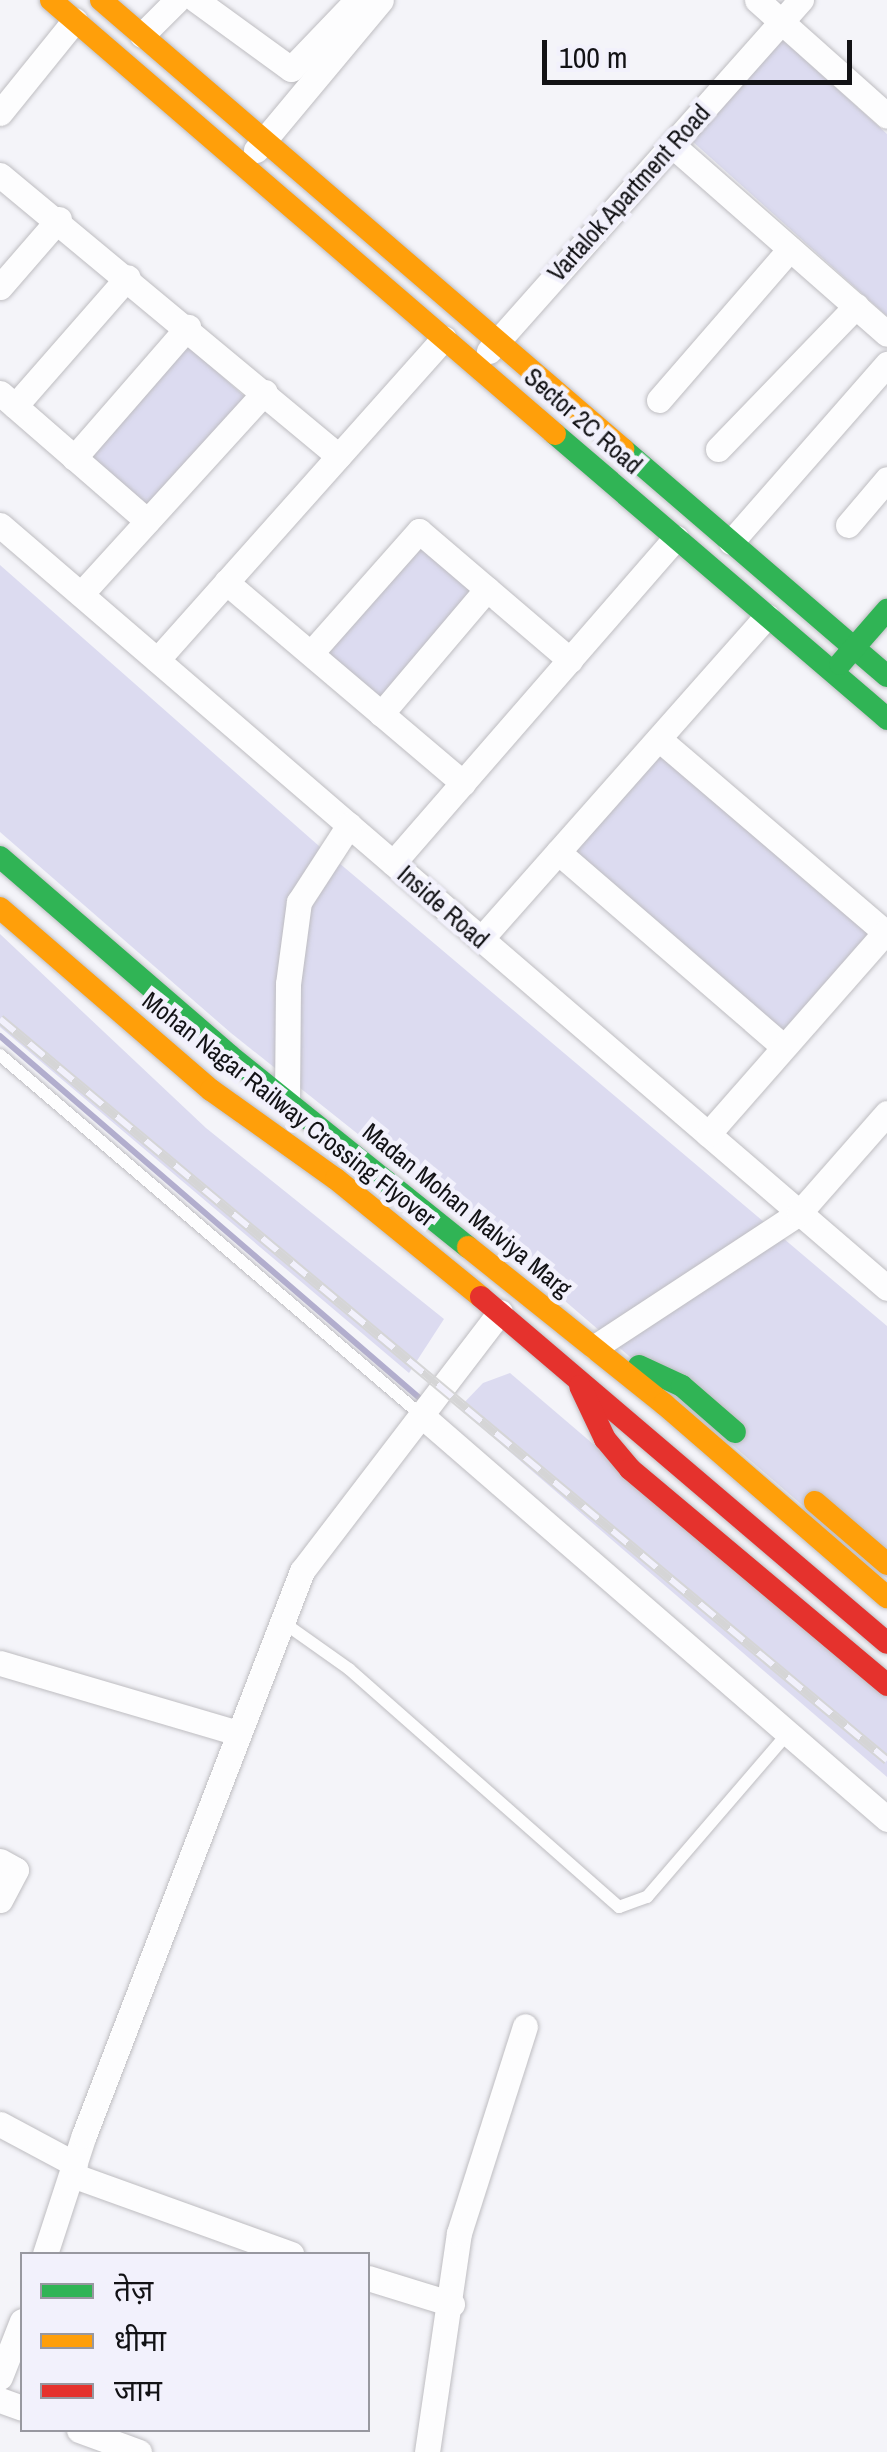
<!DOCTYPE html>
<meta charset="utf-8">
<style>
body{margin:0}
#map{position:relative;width:887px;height:2452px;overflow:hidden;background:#f4f4f9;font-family:"Archivo Narrow","Noto Sans Devanagari",sans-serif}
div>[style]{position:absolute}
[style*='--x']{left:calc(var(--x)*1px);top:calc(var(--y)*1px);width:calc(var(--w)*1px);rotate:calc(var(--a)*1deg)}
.green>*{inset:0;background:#dcdbf0}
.stream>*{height:6px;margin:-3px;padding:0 3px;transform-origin:3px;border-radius:3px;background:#b2aece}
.roads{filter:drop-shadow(0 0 2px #bebdc1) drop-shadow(0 0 2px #bebdc1)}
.lane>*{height:12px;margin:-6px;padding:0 6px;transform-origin:6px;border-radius:6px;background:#fdfdfe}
.street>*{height:25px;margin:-12.5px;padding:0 12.5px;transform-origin:12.5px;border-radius:12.5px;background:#fdfdfe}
.fast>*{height:22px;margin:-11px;padding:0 11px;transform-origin:11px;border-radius:11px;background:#30b455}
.slow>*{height:22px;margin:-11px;padding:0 11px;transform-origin:11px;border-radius:11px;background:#ff9f0a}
.jam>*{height:22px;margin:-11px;padding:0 11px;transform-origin:11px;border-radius:11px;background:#e5322d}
.rail>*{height:10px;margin-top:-5px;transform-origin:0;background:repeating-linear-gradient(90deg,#f2f1fc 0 19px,#d5d5d6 0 38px);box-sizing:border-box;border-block:2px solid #d5d5d6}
span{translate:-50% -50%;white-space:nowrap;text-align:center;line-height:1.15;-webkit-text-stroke:9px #f2f1fc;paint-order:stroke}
.street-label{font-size:25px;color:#121215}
.legend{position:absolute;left:20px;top:2252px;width:350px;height:180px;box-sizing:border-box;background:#f2f1fc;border:2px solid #9898a0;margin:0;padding:12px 18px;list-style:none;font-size:30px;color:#121215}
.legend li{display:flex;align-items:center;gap:20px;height:50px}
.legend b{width:50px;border:2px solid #9898a0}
.scale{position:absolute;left:542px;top:40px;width:310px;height:45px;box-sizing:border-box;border:5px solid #121215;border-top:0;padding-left:12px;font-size:30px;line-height:35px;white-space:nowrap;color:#121215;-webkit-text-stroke:8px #f2f1fc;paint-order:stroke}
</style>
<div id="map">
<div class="green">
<i style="clip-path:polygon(782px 39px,887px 134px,887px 316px,692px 141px)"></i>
<i style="clip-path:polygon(185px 343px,245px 397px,147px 507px,87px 453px)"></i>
<i style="clip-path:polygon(420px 539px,478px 590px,380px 702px,322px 651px)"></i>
<i style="clip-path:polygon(0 565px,319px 846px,887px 1326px,887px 1578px,536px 1276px,231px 1033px,0 832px)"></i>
<i style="clip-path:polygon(660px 749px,871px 935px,783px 1036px,572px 851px)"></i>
<i style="clip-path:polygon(0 934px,206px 1128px,444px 1319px,409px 1373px,0 1027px)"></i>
<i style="clip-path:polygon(510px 1373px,887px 1695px,887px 1777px,459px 1408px,483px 1383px)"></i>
</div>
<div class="stream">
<i style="--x:0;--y:1036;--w:559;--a:40.79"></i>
</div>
<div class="roads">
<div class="lane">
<i style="--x:0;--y:1055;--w:554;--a:40.53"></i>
<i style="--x:280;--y:1620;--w:85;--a:35.4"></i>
<i style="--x:349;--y:1669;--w:360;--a:41.4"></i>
<i style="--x:619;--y:1907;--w:30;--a:-20"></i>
<i style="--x:647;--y:1897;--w:216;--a:-49.3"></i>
</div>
<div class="street">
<i style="--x:196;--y:0;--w:117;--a:36"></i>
<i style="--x:291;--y:69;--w:95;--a:-46.3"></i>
<i style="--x:757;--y:0;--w:174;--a:41.7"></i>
<i style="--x:142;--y:35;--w:49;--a:-45"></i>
<i style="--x:0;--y:113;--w:119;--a:-51.1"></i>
<i style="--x:672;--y:145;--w:286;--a:41.3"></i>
<i style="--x:256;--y:150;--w:195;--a:-50.2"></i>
<i style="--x:0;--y:175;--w:440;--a:39.7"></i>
<i style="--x:0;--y:287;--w:90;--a:-49.1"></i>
<i style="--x:489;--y:351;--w:470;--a:-48.4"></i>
<i style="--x:0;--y:393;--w:195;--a:41"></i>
<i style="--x:659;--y:400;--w:200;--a:-49.1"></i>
<i style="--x:15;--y:406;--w:171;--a:-48.8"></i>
<i style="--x:718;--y:449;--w:199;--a:-46"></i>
<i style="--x:74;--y:458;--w:174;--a:-49"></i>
<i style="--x:0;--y:525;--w:1170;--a:40.7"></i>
<i style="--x:848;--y:525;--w:60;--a:-49.7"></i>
<i style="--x:731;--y:542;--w:237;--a:-48.8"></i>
<i style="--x:226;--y:582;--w:311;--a:40.3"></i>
<i style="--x:81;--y:594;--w:273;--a:-47.7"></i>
<i style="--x:311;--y:653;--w:163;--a:-48.5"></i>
<i style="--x:419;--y:531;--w:199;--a:40.5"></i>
<i style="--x:157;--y:660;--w:431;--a:-48.3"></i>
<i style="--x:381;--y:714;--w:164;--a:-49.7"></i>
<i style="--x:659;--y:739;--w:297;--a:40.5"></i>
<i style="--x:558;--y:852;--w:298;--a:40.8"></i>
<i style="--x:393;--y:863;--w:431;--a:-49"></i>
<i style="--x:481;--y:939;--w:431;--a:-48.5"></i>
<i style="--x:287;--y:1100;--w:116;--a:-89.5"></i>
<i style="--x:288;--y:984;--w:83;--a:-82.4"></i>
<i style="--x:299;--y:902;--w:92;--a:-57"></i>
<i style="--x:708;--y:1134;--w:271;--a:-48.7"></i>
<i style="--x:595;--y:1347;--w:244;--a:-33.3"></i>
<i style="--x:799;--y:1213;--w:133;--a:-48.7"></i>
<i style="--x:421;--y:1415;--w:617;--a:40.92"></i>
<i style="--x:0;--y:1663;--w:248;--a:16.4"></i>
<i style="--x:0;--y:1861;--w:18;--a:29"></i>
<i style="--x:16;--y:1870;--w:34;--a:118"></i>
<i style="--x:0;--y:2124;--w:85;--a:28.1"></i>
<i style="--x:72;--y:2175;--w:233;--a:19.8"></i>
<i style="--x:45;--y:2254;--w:125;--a:-71.9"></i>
<i style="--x:84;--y:2135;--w:605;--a:-68.87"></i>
<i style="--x:302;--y:1571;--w:326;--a:-52.6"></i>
<i style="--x:368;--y:2278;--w:88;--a:17.2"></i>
<i style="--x:0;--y:2377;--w:60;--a:-68.6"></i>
<i style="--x:0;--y:2400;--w:23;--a:20"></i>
<i style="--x:79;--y:2430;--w:64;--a:20.1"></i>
<i style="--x:427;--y:2452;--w:221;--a:-81.7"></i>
<i style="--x:459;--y:2233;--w:217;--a:-72.3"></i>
</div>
<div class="fast">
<i style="--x:555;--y:434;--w:438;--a:40.6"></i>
<i style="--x:623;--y:449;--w:348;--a:40.7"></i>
<i style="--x:840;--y:664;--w:72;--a:-49"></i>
<i style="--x:0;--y:857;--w:303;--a:40.8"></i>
<i style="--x:229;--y:1055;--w:307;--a:38.8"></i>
<i style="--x:639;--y:1366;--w:47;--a:24.9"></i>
<i style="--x:682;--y:1386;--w:70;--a:41"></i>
</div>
<div class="slow">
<i style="--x:51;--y:0;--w:665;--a:40.73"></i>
<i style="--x:101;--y:0;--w:689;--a:40.7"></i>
<i style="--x:0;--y:908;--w:279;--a:40.8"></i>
<i style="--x:211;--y:1090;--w:153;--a:35.5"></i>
<i style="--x:336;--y:1179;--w:187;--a:39.1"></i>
<i style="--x:468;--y:1247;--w:251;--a:38.7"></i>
<i style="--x:664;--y:1404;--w:295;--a:40.9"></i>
<i style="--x:815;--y:1502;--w:95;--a:40.7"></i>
</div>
<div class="jam">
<i style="--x:481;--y:1297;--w:533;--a:40.44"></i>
<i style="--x:580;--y:1386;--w:59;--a:64.7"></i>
<i style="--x:605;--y:1439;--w:39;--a:50"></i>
<i style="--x:630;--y:1469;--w:336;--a:40"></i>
</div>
</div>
<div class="rail">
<i style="--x:0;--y:1019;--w:1156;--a:39.88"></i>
</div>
<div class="street-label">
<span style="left:629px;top:193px;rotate:-48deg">Vartalok Apartment Road</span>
<span style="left:583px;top:421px;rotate:41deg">Sector 2C Road</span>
<span style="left:443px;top:907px;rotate:41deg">Inside Road</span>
<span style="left:289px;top:1109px;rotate:38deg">Mohan Nagar Railway Crossing Flyover</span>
<span style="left:467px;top:1210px;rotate:39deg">Madan Mohan Malviya Marg</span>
</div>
<ul class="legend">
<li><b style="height:12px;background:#30b455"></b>तेज़</li>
<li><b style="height:12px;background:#ff9f0a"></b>धीमा</li>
<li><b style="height:12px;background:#e5322d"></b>जाम</li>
</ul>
<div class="scale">100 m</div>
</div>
